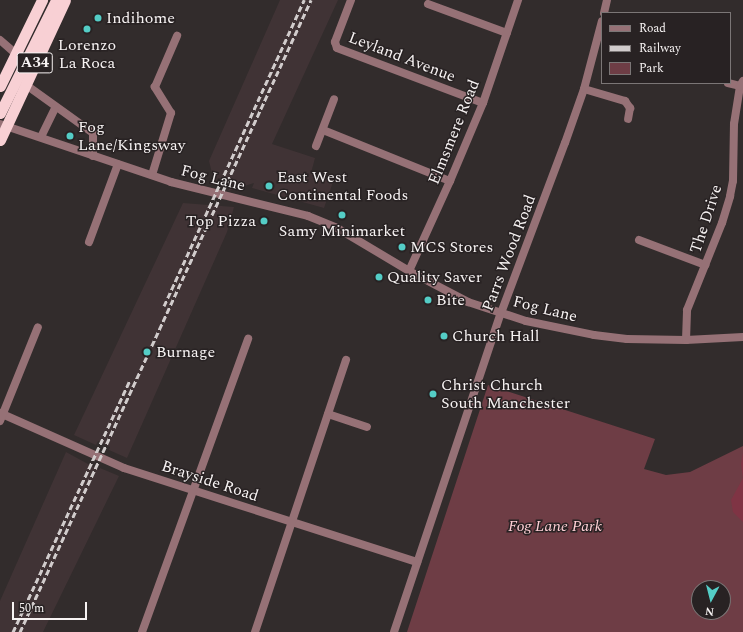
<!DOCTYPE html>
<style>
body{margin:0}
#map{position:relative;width:743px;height:632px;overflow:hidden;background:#322c2c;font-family:Spectral,serif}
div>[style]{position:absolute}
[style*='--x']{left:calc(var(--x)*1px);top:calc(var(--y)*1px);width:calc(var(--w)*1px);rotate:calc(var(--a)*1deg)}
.built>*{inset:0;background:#403335}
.green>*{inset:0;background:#6e3d45}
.water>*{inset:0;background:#7f3444}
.minor>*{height:8px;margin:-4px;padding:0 4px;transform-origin:4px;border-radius:4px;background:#967176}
.tertiary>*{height:8px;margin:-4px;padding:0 4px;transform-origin:4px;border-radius:4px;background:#967176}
.trunk>*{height:11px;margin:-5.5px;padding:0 5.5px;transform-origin:5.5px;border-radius:5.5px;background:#f8d0d4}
.rail>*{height:3px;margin-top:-1.5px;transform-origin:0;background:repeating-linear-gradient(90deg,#d1cccc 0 6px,transparent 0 9px)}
.dots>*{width:11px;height:11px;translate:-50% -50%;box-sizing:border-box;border:2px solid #282223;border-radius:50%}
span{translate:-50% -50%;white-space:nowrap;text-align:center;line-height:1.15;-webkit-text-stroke:3px #282223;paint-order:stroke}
.shield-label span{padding:1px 3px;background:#282223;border:1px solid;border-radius:3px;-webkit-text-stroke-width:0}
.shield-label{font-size:15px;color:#f7f3f3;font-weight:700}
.poi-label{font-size:16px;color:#f7f3f3}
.left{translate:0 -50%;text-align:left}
.right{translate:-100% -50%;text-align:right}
.street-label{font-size:16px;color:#f7f3f3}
.park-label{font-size:16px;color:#fdced4;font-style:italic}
.legend{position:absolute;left:601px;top:12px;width:130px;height:72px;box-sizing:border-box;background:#282223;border:1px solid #7b7676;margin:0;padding:5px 7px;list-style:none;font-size:12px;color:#f7f3f3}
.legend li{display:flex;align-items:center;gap:8px;height:20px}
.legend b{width:20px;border:1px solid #7b7676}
.north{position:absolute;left:691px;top:580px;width:40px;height:40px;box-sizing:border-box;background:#282223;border:1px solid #7b7676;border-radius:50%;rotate:187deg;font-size:11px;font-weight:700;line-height:16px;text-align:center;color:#f7f3f3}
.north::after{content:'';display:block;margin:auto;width:14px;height:18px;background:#54cdc6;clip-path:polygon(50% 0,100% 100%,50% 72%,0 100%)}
.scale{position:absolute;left:12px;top:602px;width:75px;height:18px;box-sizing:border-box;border:2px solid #f7f3f3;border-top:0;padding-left:5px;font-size:12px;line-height:14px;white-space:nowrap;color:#f7f3f3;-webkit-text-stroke:3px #282223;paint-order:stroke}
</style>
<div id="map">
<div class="built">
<i style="clip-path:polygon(280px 0,338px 0,272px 144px,315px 158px,311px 173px,333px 182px,324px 208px,252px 188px,254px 183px,228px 191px,232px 182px,218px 178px,215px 185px,209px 161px)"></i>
<i style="clip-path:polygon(183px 203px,234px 207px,227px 232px,127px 458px,109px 450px,110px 447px,98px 441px,96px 445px,74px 435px)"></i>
<i style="clip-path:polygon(66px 452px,99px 470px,100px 468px,119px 476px,43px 632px,0 632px,0 601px)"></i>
</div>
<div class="green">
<i style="clip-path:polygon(evenodd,488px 385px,655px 439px,644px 469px,666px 475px,690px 472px,743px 446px,743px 632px,407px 632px,488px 385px,699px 588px,723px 588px,723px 612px,699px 612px,699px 588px)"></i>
</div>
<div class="water">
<i style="clip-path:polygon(743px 453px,743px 522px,733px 512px,731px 500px,743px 478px,741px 464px)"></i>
</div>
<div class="minor">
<i style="--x:351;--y:0;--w:45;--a:110.9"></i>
<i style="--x:335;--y:42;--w:6;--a:72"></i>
<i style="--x:337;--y:48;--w:156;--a:20.6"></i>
<i style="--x:428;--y:4;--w:84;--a:20.2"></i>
<i style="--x:0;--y:40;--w:20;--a:41"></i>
<i style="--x:22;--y:82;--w:87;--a:35.7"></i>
<i style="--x:93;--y:133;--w:23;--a:90"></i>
<i style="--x:728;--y:83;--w:12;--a:14"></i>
<i style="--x:584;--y:89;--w:43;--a:16.3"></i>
<i style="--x:625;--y:101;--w:9;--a:54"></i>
<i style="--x:630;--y:108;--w:11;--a:100"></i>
<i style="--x:0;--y:124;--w:181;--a:18.7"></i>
<i style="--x:171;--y:182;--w:141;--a:13.9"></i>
<i style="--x:308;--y:216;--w:31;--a:22"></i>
<i style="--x:337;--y:228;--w:84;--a:30.8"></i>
<i style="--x:409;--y:271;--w:67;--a:27.7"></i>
<i style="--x:468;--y:302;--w:61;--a:18.1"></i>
<i style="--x:526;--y:321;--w:69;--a:11.6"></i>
<i style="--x:594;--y:335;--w:33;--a:7"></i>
<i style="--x:627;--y:339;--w:59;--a:1"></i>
<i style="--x:686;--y:340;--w:57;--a:-3"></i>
<i style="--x:323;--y:130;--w:137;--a:21.9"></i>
<i style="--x:41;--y:137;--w:32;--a:-64"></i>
<i style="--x:316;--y:146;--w:50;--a:-69"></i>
<i style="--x:152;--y:175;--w:65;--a:-73"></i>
<i style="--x:171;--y:113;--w:31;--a:-122"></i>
<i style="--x:155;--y:87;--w:56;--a:-66.7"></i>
<i style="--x:639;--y:240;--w:71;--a:20.7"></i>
<i style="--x:89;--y:242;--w:83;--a:-69.6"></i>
<i style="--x:409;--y:271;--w:99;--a:-65.5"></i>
<i style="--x:450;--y:181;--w:85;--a:-67.1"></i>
<i style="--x:483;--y:103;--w:109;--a:-71.2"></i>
<i style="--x:686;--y:340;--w:30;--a:-88"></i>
<i style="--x:687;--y:310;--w:94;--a:-68.1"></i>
<i style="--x:722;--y:223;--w:28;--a:-73"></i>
<i style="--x:730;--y:196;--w:15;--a:-79"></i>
<i style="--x:733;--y:181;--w:57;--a:-89"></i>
<i style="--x:734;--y:124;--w:38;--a:-81"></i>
<i style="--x:740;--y:86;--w:6;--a:-59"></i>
<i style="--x:0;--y:413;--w:136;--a:23.9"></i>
<i style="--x:124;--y:468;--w:308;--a:17.8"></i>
<i style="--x:328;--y:414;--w:41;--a:18.4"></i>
<i style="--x:0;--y:421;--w:101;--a:-68"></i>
<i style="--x:142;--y:632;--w:312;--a:-70.1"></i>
<i style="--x:255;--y:632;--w:287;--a:-71.5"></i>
</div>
<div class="tertiary">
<i style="--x:604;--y:13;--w:13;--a:-77"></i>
<i style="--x:394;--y:632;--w:336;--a:-71.5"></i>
<i style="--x:501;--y:313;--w:182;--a:-69.4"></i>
<i style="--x:565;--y:143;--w:57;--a:-70.6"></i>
<i style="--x:584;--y:89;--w:70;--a:-75.2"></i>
</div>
<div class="trunk">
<i style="--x:0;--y:86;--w:96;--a:-64"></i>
<i style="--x:0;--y:113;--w:126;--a:-63.6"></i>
<i style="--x:0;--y:140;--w:154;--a:-65.1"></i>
</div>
<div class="rail">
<i style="--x:164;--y:306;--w:337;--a:-65.4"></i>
<i style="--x:13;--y:632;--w:278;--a:-65.1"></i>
<i style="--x:20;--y:632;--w:696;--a:-65.28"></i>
</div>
<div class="dots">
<i style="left:98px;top:18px;background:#54cdc6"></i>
<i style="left:87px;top:29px;background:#54cdc6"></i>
<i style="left:70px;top:136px;background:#54cdc6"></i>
<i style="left:269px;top:186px;background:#54cdc6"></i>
<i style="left:342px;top:215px;background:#54cdc6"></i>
<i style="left:264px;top:221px;background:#54cdc6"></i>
<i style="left:402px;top:247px;background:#54cdc6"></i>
<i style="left:379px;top:277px;background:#54cdc6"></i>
<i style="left:428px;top:300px;background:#54cdc6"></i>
<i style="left:444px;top:336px;background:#54cdc6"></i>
<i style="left:147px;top:352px;background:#54cdc6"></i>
<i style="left:433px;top:394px;background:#54cdc6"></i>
</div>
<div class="shield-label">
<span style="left:35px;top:63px">A34</span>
</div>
<div class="poi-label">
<span class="left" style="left:106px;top:18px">Indihome</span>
<span style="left:87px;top:54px">Lorenzo<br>La Roca</span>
<span class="left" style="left:78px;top:136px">Fog<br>Lane/Kingsway</span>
<span class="left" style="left:277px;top:186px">East West<br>Continental Foods</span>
<span class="right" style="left:256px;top:221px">Top Pizza</span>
<span style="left:342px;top:231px">Samy Minimarket</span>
<span class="left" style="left:410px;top:247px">MCS Stores</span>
<span class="left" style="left:387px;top:277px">Quality Saver</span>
<span class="left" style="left:436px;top:300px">Bite</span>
<span class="left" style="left:452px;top:336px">Church Hall</span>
<span class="left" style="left:156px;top:352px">Burnage</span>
<span class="left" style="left:441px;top:394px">Christ Church<br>South Manchester</span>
</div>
<div class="street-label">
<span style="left:402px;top:57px;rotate:21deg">Leyland Avenue</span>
<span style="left:454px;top:132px;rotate:-68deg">Elmsmere Road</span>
<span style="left:213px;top:178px;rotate:14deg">Fog Lane</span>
<span style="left:706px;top:219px;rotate:-72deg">The Drive</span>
<span style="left:509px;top:253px;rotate:-69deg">Parrs Wood Road</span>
<span style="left:545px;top:309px;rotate:14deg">Fog Lane</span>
<span style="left:210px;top:481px;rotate:18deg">Brayside Road</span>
</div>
<div class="park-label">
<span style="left:555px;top:526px">Fog Lane Park</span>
</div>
<ul class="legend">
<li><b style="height:5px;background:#967176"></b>Road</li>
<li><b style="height:5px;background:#d1cccc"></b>Railway</li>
<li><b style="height:11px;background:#6e3d45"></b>Park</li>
</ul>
<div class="north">N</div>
<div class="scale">50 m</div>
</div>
